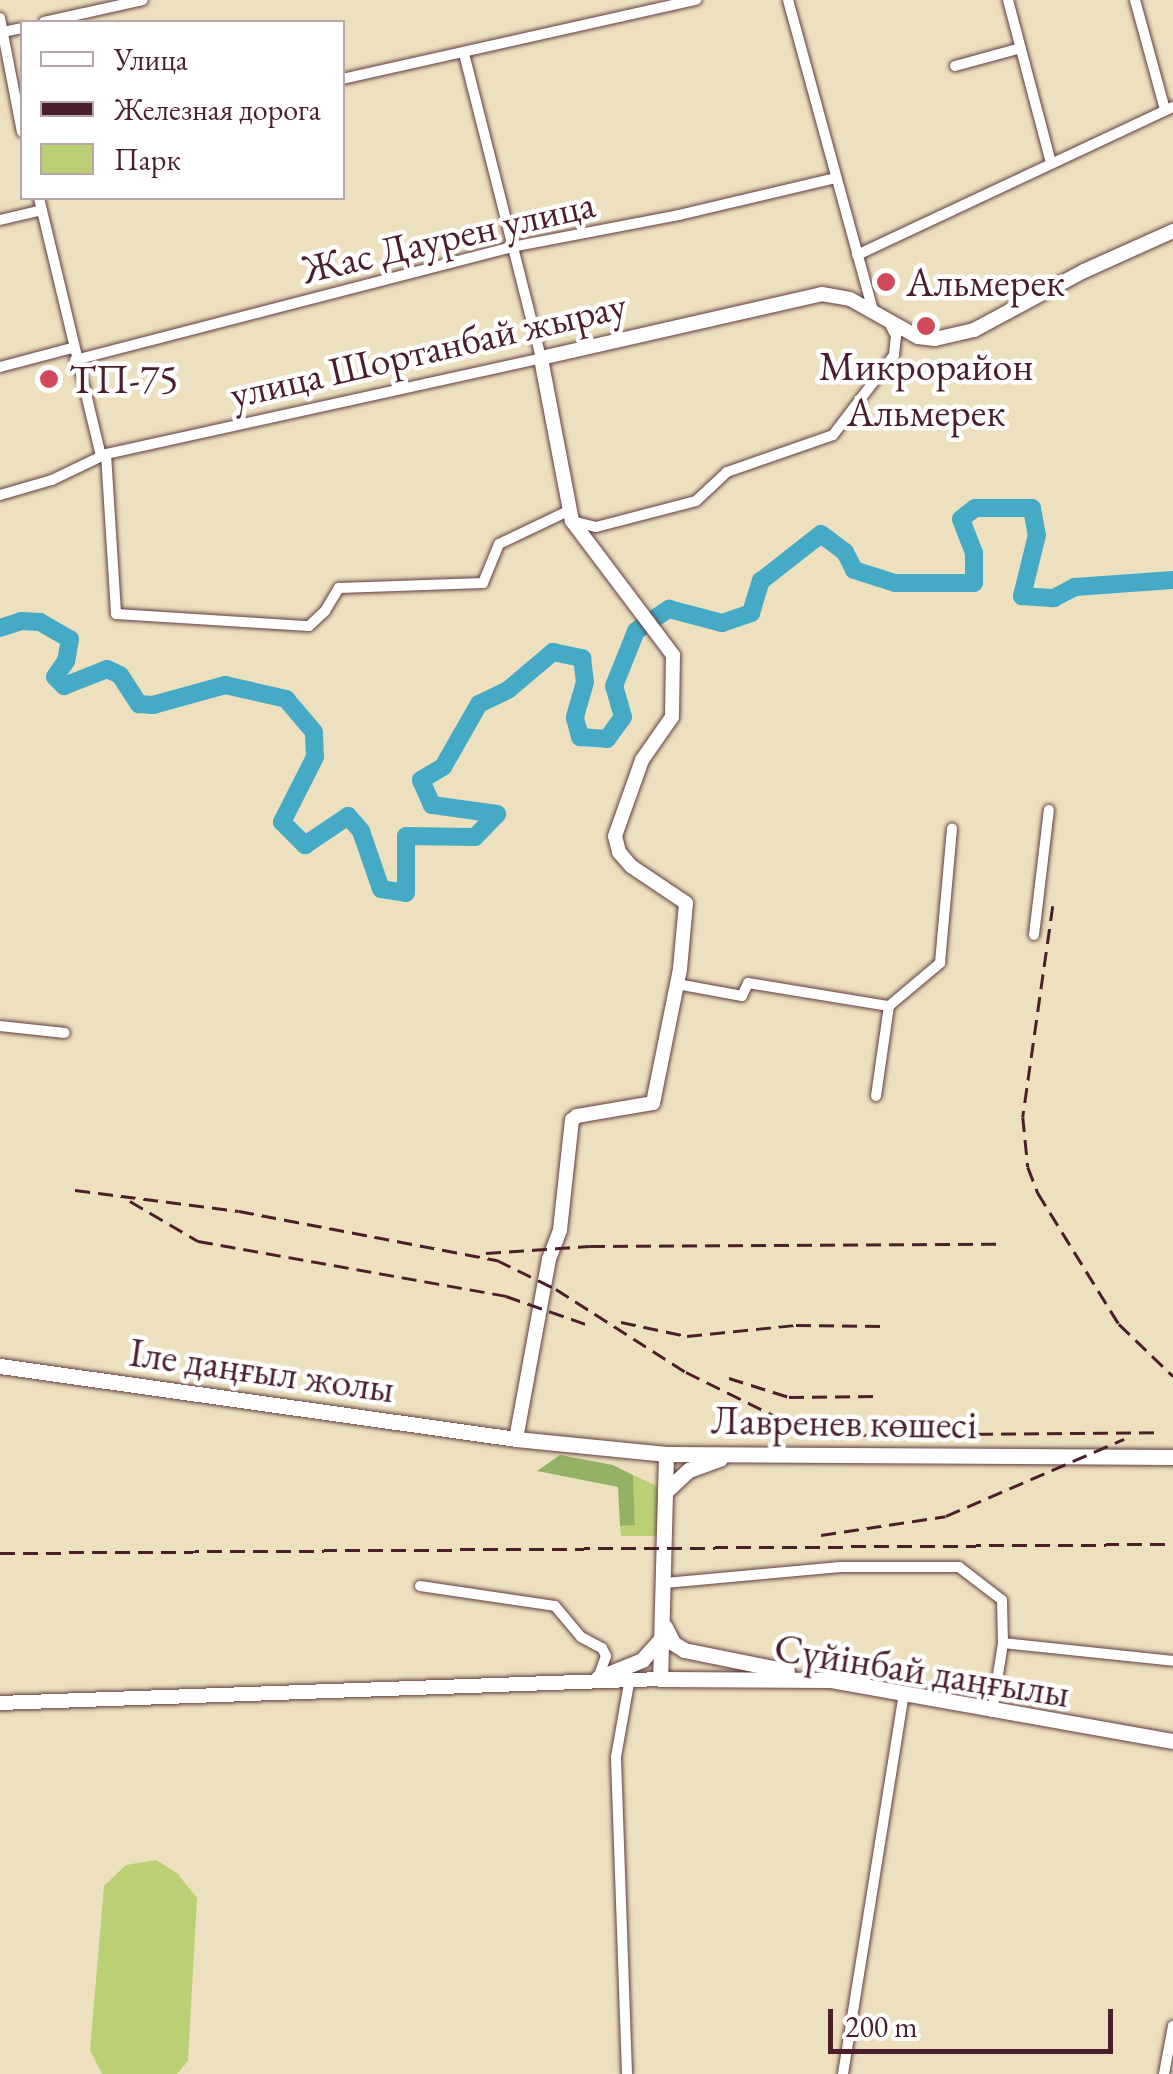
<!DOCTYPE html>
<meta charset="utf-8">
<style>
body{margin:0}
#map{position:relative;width:1173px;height:2074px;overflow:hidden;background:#ede0be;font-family:"EB Garamond",serif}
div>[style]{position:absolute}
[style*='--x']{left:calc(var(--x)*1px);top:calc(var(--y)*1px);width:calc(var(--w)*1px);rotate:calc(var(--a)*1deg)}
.green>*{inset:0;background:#bbd074}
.forest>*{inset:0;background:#94b266}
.river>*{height:18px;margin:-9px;padding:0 9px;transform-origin:9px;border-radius:9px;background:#45aac5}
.roads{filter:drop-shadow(0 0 2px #623c41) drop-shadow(0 0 2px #623c41)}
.street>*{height:10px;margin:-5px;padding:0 5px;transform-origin:5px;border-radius:5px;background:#fff}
.secondary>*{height:14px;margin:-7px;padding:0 7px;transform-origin:7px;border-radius:7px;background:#fff}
.primary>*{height:15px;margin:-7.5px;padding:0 7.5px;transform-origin:7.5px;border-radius:7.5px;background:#fff}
.rail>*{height:2.5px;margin-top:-1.25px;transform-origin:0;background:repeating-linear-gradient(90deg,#4a1f2b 0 15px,transparent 0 23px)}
.dots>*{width:28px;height:28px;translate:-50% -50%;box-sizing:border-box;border:5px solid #fff;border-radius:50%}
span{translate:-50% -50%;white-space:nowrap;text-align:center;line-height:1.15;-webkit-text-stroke:9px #fff;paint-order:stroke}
.street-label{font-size:40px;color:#4a1f2b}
.poi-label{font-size:40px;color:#4a1f2b}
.left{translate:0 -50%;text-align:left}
.legend{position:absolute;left:20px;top:20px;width:325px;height:180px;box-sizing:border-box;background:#fff;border:2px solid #b7a5aa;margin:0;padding:12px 18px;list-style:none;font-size:30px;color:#4a1f2b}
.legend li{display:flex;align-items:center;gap:20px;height:50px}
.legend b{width:50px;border:2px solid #b7a5aa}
.scale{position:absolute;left:828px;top:2009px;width:285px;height:45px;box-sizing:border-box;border:5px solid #4a1f2b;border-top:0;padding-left:12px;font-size:30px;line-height:35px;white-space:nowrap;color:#4a1f2b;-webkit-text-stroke:8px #fff;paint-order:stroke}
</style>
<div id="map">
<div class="green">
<i style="clip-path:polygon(633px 1475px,655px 1485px,660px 1494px,661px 1536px,621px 1536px,620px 1526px,635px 1524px)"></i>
<i style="clip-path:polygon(156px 1860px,177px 1873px,197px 1898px,188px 2061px,177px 2074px,102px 2074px,90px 2050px,104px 1886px,126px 1865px)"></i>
</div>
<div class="forest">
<i style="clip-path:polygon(560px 1455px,613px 1465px,633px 1475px,635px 1525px,620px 1526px,618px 1487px,537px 1471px)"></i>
</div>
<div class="river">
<i style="--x:0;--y:628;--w:22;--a:-18"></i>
<i style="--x:21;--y:621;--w:19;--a:3"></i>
<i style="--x:40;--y:622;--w:34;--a:30"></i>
<i style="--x:70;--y:639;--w:22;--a:100"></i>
<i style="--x:66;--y:661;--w:19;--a:125"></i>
<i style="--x:55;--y:677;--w:13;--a:45"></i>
<i style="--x:64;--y:686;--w:46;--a:-21.6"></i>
<i style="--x:107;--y:669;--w:14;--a:25"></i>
<i style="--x:120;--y:675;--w:35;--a:57"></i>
<i style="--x:139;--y:704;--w:14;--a:4"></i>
<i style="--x:153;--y:705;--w:75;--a:-15.5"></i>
<i style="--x:225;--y:685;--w:63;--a:12.9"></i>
<i style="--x:286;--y:699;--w:43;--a:49.7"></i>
<i style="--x:314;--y:732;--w:25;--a:88"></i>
<i style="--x:315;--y:757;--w:73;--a:116.9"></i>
<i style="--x:282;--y:822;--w:33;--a:45"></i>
<i style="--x:305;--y:845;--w:52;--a:-34"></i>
<i style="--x:348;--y:816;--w:20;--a:49"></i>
<i style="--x:361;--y:831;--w:61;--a:71"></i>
<i style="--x:381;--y:889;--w:25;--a:9"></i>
<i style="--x:406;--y:893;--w:57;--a:-90"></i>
<i style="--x:406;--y:836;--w:69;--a:0.8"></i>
<i style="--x:475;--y:837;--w:32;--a:-46"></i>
<i style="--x:497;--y:814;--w:66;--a:-172.1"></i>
<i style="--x:432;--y:805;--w:27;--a:-114"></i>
<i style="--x:421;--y:780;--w:26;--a:-31"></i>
<i style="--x:443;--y:767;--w:73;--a:-60.3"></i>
<i style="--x:479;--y:704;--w:32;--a:-26"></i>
<i style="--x:508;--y:690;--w:59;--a:-40.2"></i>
<i style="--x:553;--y:652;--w:30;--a:12"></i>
<i style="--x:582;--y:658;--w:24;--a:83"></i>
<i style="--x:585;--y:682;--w:37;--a:106"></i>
<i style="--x:575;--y:718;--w:20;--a:75"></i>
<i style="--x:580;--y:737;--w:27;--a:4"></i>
<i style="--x:607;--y:739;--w:27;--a:-54"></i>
<i style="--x:623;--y:717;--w:32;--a:-106"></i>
<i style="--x:614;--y:686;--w:59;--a:-68.2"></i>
<i style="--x:636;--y:631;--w:40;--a:-34"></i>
<i style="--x:669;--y:609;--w:55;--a:14.8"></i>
<i style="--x:722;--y:623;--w:31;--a:-19"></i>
<i style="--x:751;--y:613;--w:34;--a:-73"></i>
<i style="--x:761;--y:581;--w:76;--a:-38.1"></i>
<i style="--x:821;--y:534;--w:30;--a:37"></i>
<i style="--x:845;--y:552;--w:20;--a:63"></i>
<i style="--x:854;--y:570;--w:43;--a:17.6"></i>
<i style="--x:895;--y:583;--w:79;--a:0"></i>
<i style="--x:974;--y:583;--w:30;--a:-90"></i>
<i style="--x:974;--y:553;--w:36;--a:-111"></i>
<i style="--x:961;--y:519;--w:18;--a:-38"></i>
<i style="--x:975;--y:508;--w:57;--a:0"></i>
<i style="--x:1032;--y:508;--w:27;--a:80"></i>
<i style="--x:1037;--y:535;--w:63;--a:103.8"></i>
<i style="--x:1022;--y:596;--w:32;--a:4"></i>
<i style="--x:1054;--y:598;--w:24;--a:-28"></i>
<i style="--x:1075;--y:587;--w:98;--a:-4.1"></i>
</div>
<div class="roads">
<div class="street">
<i style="--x:788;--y:0;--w:322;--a:74.7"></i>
<i style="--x:1008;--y:0;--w:169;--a:75.2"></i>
<i style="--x:1135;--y:0;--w:114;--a:74.7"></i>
<i style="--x:0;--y:18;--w:116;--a:79.1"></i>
<i style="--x:44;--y:22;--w:101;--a:-12.5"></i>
<i style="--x:3;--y:32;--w:19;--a:-12"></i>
<i style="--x:955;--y:66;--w:68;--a:-15.3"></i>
<i style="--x:342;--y:79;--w:363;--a:-12.6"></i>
<i style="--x:39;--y:198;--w:266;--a:76.5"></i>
<i style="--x:0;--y:220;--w:43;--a:-13.4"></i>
<i style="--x:857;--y:255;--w:349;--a:-25.1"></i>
<i style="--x:75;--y:360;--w:451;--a:-14.5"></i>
<i style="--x:512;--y:247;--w:170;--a:-10.8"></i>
<i style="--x:679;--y:215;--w:161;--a:-13.3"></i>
<i style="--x:0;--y:367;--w:74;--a:-14.8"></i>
<i style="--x:106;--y:454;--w:160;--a:86.4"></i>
<i style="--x:116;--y:614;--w:193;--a:3.6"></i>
<i style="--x:309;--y:626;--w:22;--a:-43"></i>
<i style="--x:325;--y:611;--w:27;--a:-59"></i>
<i style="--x:339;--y:588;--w:144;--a:-2"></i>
<i style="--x:483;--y:583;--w:42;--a:-67.7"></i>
<i style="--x:499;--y:544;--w:76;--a:-25.6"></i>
<i style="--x:0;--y:495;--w:54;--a:-16.1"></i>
<i style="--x:52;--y:480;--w:60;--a:-25.7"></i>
<i style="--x:106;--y:454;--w:445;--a:-12.4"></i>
<i style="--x:541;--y:358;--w:314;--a:-104.2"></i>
<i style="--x:572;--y:521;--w:25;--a:14"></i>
<i style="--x:596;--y:527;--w:103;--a:-14.6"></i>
<i style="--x:696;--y:501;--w:42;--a:-43.1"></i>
<i style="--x:727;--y:472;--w:112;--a:-19.2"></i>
<i style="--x:833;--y:435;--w:101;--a:-52.7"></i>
<i style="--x:894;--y:355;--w:19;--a:-84"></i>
<i style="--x:896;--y:336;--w:18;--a:-117"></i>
<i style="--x:1034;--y:935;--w:126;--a:-83.2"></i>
<i style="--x:677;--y:984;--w:66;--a:10.5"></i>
<i style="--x:742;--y:996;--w:14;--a:-65"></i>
<i style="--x:748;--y:983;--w:143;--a:9.3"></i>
<i style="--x:0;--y:1026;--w:65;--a:6.1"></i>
<i style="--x:876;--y:1096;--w:91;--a:-81.8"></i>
<i style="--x:889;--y:1006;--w:67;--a:-40.1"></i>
<i style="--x:940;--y:963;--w:135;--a:-84.9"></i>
<i style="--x:665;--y:1583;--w:176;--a:-5.2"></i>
<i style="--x:840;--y:1567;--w:119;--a:0"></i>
<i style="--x:959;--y:1567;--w:54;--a:37.5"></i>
<i style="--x:1002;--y:1600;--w:43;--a:88.7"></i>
<i style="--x:420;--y:1586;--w:136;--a:8.4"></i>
<i style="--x:555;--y:1606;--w:40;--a:50"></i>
<i style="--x:581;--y:1637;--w:24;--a:28"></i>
<i style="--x:602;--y:1648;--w:9;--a:63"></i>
<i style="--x:606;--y:1656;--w:23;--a:110"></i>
<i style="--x:992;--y:1712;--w:70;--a:-80.9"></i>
<i style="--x:1003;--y:1643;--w:171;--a:6"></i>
<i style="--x:627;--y:2074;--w:317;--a:-92"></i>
<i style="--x:616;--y:1757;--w:80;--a:-80"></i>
<i style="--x:843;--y:2074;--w:385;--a:-80.9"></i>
<i style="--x:1164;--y:2074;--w:49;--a:-79.4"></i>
</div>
<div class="secondary">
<i style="--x:516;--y:1439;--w:183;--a:-79.6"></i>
<i style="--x:549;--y:1259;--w:31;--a:-69"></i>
<i style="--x:560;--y:1230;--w:111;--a:-83.8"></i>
<i style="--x:572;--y:1120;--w:6;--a:-39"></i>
<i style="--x:577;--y:1116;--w:77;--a:-9.7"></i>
<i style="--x:653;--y:1103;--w:137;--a:-78.6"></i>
<i style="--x:680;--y:969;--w:66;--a:-84.8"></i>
<i style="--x:686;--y:903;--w:66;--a:-146.1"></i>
<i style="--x:631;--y:866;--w:18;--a:-131"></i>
<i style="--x:619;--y:852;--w:16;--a:-104"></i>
<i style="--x:615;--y:836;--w:81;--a:-70.4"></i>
<i style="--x:642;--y:760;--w:52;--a:-55.1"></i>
<i style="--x:672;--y:717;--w:62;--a:-89.1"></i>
<i style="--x:673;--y:655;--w:168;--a:-127"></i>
<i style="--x:572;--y:521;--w:166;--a:-100.8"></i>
<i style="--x:541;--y:358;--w:288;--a:-12.8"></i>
<i style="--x:822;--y:294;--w:28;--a:10"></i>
<i style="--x:850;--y:299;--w:78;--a:29.2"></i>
<i style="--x:918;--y:337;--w:17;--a:7"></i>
<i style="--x:935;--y:339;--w:40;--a:-13"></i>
<i style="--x:974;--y:330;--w:125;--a:-28.2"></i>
<i style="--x:1084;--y:271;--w:98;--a:-24.2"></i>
<i style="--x:0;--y:1703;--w:660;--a:-2.08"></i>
</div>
<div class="primary">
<i style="--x:0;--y:1366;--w:521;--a:8.05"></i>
<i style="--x:516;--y:1439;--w:151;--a:5.7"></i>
<i style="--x:666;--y:1454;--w:507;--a:0.34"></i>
<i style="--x:666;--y:1454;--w:225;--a:91.5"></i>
<i style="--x:660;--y:1679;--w:170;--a:0.3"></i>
<i style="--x:830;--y:1680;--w:348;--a:10.1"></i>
<i style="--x:665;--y:1492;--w:33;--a:-43"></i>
<i style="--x:689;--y:1470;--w:33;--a:-20"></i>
<i style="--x:665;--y:1627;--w:18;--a:63"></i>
<i style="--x:673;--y:1643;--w:13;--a:32"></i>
<i style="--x:684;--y:1650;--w:105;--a:11.5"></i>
<i style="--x:598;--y:1678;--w:48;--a:-22.2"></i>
<i style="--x:642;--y:1660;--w:28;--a:-48"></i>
</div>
</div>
<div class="rail">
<i style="--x:1053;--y:906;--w:213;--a:98.1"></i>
<i style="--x:1023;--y:1117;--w:50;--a:84.3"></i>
<i style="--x:1028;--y:1167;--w:28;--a:69"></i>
<i style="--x:1038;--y:1193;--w:154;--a:58.3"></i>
<i style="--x:1119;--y:1324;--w:75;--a:43.9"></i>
<i style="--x:75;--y:1190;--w:165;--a:7.3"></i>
<i style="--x:239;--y:1211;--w:263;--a:10.8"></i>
<i style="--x:497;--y:1260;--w:66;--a:26.2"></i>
<i style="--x:556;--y:1289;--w:154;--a:32.6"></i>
<i style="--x:686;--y:1372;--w:108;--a:26.3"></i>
<i style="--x:783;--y:1420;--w:59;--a:14.7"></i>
<i style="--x:840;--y:1435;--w:320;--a:-0.5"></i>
<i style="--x:130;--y:1201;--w:79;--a:30.5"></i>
<i style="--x:198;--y:1241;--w:313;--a:10.1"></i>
<i style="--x:506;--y:1296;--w:88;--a:19.3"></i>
<i style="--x:486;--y:1253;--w:104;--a:-3.9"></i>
<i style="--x:590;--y:1246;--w:407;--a:-0.3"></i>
<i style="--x:621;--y:1322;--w:67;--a:12"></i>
<i style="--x:687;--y:1336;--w:110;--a:-5.8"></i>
<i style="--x:796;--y:1325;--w:88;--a:0.7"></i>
<i style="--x:729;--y:1378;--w:63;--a:17.6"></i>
<i style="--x:789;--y:1397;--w:90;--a:-0.6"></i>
<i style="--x:821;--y:1535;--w:126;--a:-8.6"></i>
<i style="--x:946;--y:1516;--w:194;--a:-23.4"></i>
<i style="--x:0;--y:1553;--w:1173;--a:-0.44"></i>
</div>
<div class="dots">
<i style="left:886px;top:282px;background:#d1495b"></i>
<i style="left:926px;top:326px;background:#d1495b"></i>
<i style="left:49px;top:379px;background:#d1495b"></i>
</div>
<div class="street-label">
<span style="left:448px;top:236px;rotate:-13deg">Жас Даурен улица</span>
<span style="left:428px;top:349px;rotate:-13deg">улица Шортанбай жырау</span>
<span style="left:262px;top:1370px;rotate:8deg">Іле даңғыл жолы</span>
<span style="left:844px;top:1422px;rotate:1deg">Лавренев көшесі</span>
<span style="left:922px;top:1670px;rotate:9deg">Сүйінбай даңғылы</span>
</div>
<div class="poi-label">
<span class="left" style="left:906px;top:282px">Альмерек</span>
<span style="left:926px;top:389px">Микрорайон<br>Альмерек</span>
<span class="left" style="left:69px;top:379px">ТП-75</span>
</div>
<ul class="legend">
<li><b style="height:12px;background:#fff"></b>Улица</li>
<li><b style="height:12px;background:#4a1f2b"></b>Железная дорога</li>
<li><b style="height:28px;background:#bbd074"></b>Парк</li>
</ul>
<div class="scale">200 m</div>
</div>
